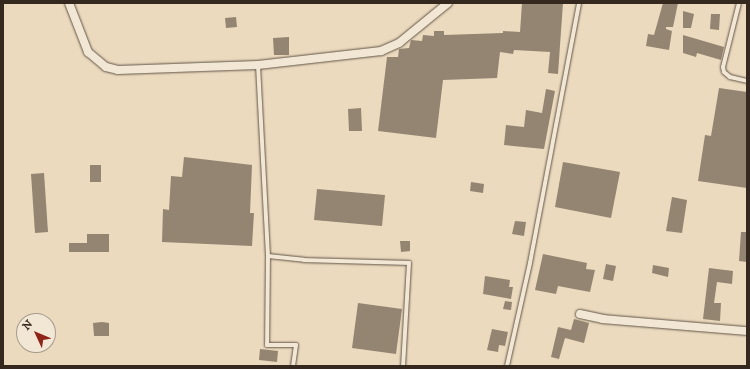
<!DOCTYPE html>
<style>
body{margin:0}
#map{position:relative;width:750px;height:369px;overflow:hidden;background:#ebdabe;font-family:"IM FELL DW Pica",serif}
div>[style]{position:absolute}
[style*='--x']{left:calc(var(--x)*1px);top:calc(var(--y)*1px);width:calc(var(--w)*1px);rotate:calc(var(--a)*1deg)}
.building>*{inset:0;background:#948572}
.roads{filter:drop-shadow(0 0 1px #625547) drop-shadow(0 0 1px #625547)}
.lane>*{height:4px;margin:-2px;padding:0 2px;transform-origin:2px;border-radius:2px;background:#f2e7d5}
.street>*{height:8px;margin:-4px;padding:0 4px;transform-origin:4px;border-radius:4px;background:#f2e7d5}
span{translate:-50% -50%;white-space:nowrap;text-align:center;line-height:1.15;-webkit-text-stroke:3px #f2e7d5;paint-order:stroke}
.frame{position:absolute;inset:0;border:4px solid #35291f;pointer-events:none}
.north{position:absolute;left:16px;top:313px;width:40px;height:40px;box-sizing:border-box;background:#f2e7d5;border:1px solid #a69b8c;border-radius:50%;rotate:314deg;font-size:11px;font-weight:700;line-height:16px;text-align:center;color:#35291f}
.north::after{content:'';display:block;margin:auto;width:14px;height:18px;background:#8f2418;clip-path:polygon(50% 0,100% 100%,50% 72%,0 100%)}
</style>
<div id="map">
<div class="building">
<i style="clip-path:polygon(522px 3px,563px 3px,558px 74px,548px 73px,550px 52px,514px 50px,513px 54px,500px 52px,497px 78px,443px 80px,436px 138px,378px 131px,387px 57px,398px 57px,399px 49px,409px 48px,411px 40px,422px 41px,423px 35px,434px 36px,434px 31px,444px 31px,444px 35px,503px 33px,503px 31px,520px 32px)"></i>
<i style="clip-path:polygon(663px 3px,678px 3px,673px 27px,666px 27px,666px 29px,672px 31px,669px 50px,646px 46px,648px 34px,654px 35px)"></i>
<i style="clip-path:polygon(683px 11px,694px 14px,691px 28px,683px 28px)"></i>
<i style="clip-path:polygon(711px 14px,720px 14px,719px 30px,710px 29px)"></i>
<i style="clip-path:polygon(236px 17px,237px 27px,226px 28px,225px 18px)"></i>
<i style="clip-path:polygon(683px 35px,724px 47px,721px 60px,697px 53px,696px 57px,683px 53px)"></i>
<i style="clip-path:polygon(289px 37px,289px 55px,274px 55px,273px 38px)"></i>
<i style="clip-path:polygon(719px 88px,747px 92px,747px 188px,698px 181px,705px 135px,711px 136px)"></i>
<i style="clip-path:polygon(546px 89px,555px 91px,544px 149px,504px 145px,506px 125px,524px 127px,526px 110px,542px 113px)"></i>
<i style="clip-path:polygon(361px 108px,362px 131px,349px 131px,348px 109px)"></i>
<i style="clip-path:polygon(184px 157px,252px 165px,250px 213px,254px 213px,252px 246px,162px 242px,163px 209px,169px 210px,171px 176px,182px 177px)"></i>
<i style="clip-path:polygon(563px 162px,620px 172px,611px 218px,555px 207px)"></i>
<i style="clip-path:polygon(90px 165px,101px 165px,101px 182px,90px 182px)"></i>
<i style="clip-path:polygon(44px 173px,48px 232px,35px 233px,31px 174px)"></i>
<i style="clip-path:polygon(471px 182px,484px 184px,483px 193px,470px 191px)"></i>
<i style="clip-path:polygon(317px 189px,385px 195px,382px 226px,314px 220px)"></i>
<i style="clip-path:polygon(672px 197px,687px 200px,682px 233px,666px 231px)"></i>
<i style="clip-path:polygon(515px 221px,526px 222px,524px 236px,512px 234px)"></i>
<i style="clip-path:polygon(741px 232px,747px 232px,747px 262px,739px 261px)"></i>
<i style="clip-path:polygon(87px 234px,109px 234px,109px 252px,69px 252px,69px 243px,87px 243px)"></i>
<i style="clip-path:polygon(400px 241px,410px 241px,410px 251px,401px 252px)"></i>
<i style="clip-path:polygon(543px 254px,587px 263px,586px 269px,595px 270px,590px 292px,558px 286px,556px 294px,535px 290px)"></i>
<i style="clip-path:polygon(606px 264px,616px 266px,613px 281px,603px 279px)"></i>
<i style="clip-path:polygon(653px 265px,669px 268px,668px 277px,652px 273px)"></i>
<i style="clip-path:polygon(709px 268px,733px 271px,732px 284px,717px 282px,714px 303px,721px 303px,720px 321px,703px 319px)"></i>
<i style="clip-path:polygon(485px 276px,510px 280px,509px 287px,513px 287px,511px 299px,483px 294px)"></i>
<i style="clip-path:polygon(505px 301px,512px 302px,511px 310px,503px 309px)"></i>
<i style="clip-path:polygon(358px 303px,402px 309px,396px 354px,352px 348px)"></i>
<i style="clip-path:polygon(574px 319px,589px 323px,584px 343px,565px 338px,559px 359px,551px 357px,558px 327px,571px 330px)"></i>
<i style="clip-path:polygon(102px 322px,109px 323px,109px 336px,94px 336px,93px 323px)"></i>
<i style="clip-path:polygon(492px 329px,508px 332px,505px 346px,499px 345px,498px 352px,487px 350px)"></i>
<i style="clip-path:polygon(260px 349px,278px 351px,277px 362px,259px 360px)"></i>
</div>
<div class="roads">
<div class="lane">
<i style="--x:739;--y:3;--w:66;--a:104"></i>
<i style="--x:723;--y:67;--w:5;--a:79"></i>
<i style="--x:724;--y:72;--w:8;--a:40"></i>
<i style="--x:730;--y:77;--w:17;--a:13"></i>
<i style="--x:258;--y:65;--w:191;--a:87"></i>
<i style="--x:268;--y:256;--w:89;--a:90.6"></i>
<i style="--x:267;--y:345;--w:29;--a:0"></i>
<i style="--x:296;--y:345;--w:21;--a:98"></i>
<i style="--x:268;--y:256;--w:36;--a:6"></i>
<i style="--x:304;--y:260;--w:105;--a:1.6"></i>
<i style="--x:409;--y:263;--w:103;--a:93.3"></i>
<i style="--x:507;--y:366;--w:106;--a:-77.4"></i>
<i style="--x:530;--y:263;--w:265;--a:-79.3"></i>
</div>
<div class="street">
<i style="--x:69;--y:3;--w:53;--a:68.8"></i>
<i style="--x:88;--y:52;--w:23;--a:40"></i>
<i style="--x:106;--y:67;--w:12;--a:14"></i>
<i style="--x:118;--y:70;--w:140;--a:-2"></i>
<i style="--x:258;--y:65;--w:124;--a:-6.5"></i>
<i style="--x:381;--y:51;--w:20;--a:-24"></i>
<i style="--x:399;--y:43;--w:63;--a:-39.2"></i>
<i style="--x:580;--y:314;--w:24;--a:12"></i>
<i style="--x:603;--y:319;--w:144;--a:4.8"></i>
</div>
</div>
<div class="frame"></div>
<div class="north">N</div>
</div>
